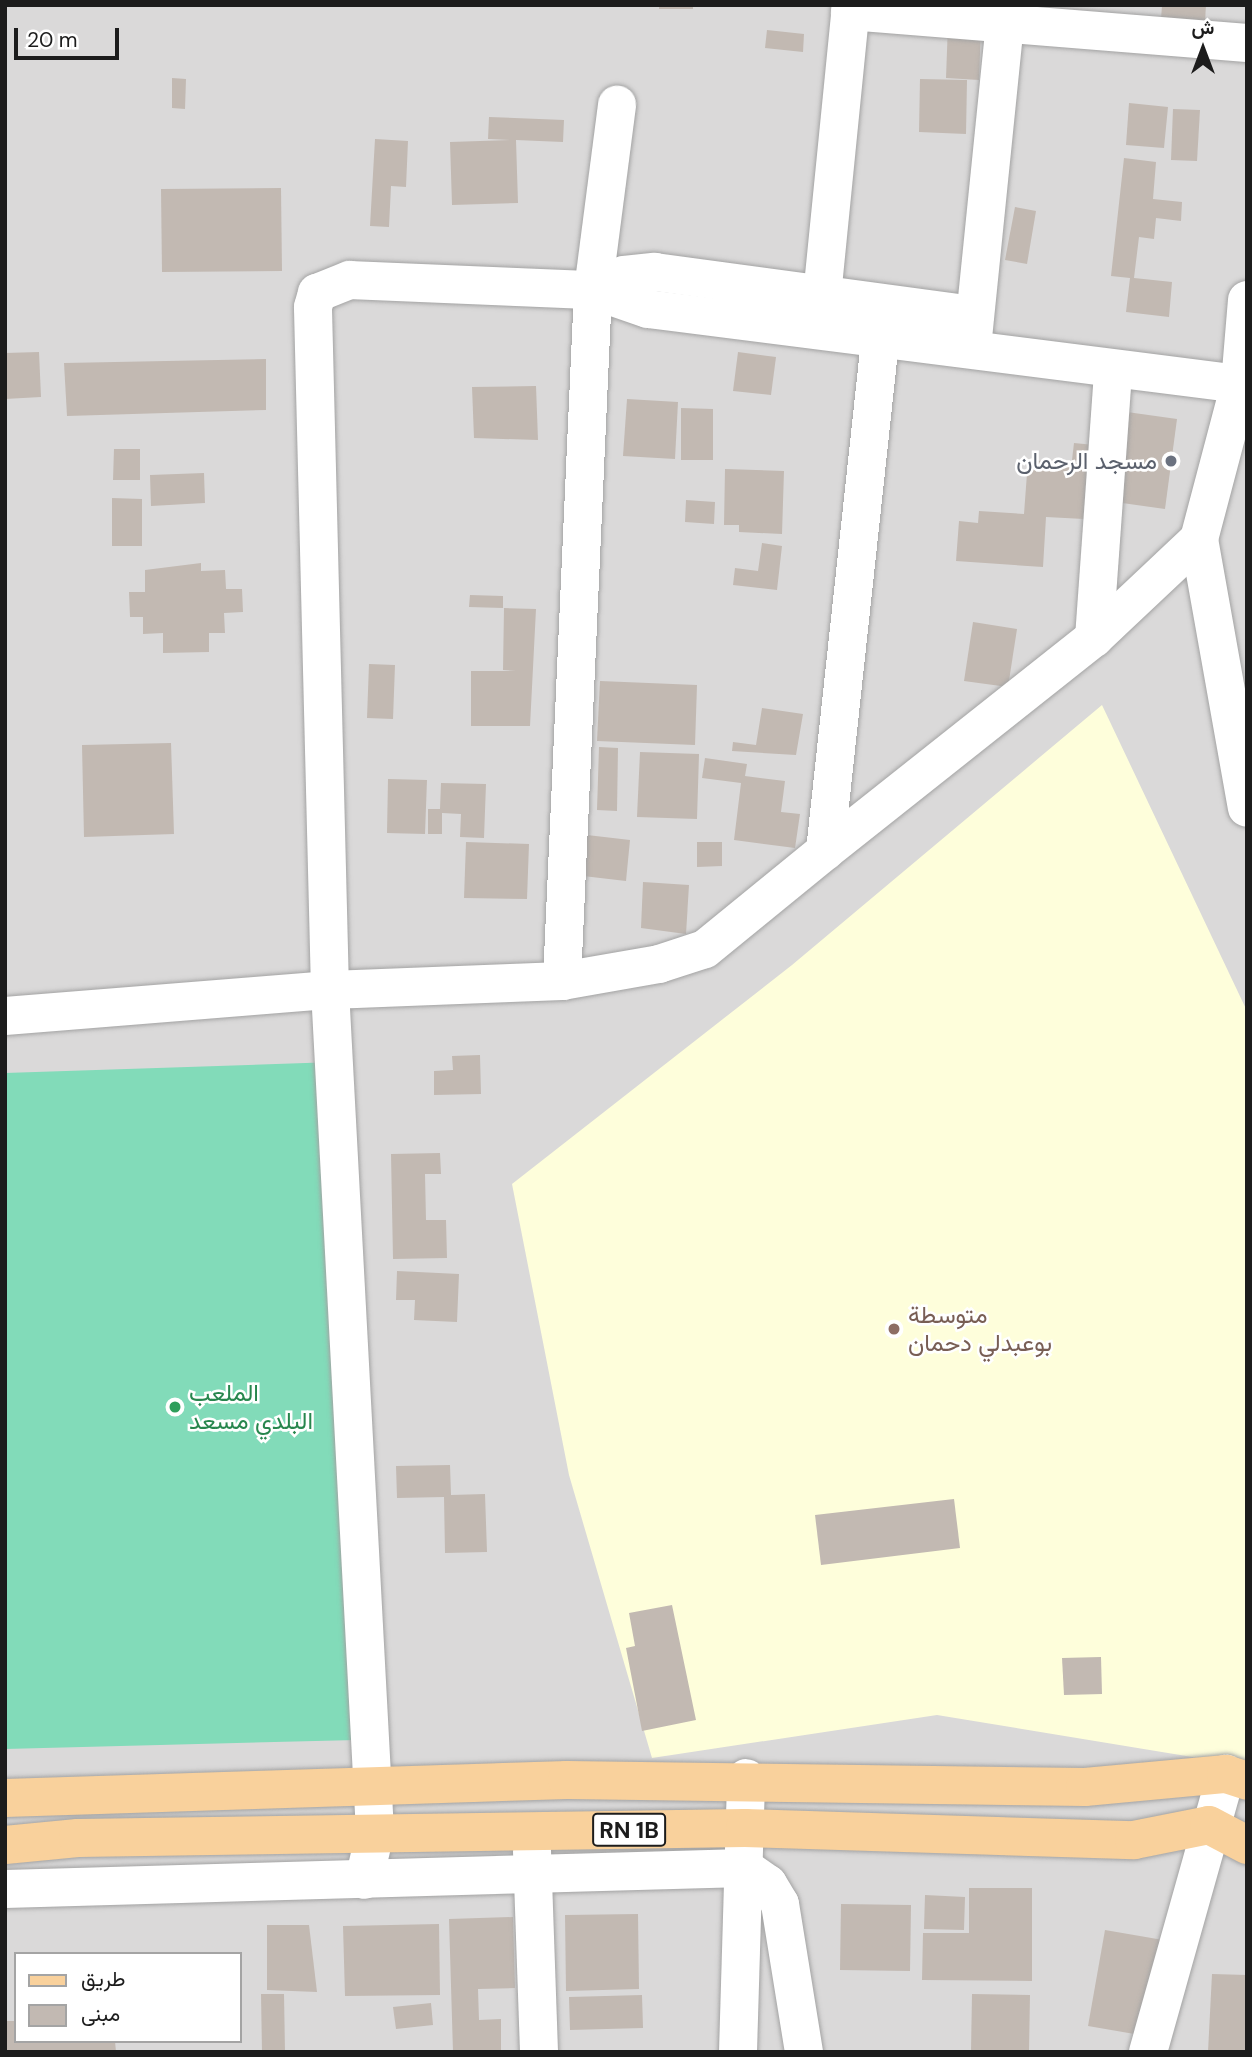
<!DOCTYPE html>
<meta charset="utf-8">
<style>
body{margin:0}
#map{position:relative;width:1252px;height:2057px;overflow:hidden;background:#eeeae2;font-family:"DM Sans",Vazirmatn,sans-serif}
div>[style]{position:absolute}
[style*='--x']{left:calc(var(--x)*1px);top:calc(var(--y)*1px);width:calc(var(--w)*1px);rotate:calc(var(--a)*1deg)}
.residential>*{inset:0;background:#dad9d9}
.education>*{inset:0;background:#fefedb}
.pitch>*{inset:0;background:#82dbb9}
.building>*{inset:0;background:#c2b9b2}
.roads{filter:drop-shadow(0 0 2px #a3a3a3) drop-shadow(0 0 2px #a3a3a3)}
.minor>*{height:38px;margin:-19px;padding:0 19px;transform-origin:19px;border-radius:19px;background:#fff}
.major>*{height:38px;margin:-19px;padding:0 19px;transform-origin:19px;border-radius:19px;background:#f9d19c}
.dots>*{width:19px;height:19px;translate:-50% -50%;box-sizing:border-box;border:4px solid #fff;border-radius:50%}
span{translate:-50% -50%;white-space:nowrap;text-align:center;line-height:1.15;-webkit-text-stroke:5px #fff;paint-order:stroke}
.shield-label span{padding:2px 5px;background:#fff;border:2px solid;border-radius:5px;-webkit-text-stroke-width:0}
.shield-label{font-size:23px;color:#1c1c1c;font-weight:700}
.worship-label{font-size:24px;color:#5b616d}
.right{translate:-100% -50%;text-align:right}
.education-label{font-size:24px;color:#785e54}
.left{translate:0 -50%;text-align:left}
.leisure-label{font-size:24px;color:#27864d}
.frame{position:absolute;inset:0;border:7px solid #1c1c1c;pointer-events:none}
.legend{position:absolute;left:14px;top:1952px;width:228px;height:91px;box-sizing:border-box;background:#fff;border:2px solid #a4a4a4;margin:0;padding:9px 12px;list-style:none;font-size:21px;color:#1c1c1c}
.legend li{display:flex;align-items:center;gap:14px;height:35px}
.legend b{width:35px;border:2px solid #a4a4a4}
.north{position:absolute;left:1168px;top:14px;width:70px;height:70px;-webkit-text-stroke:5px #fff;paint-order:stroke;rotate:0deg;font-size:19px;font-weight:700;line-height:28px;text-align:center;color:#1c1c1c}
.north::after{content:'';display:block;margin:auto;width:24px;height:32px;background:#1c1c1c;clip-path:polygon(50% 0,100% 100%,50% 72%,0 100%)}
.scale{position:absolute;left:14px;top:28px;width:105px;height:32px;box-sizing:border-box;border:4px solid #1c1c1c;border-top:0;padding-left:9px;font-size:21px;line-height:24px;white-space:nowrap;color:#1c1c1c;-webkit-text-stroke:5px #fff;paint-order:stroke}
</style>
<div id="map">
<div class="residential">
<i style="clip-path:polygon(evenodd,5px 5px,1247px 5px,1247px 2052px,5px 2052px,5px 5px,16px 1954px,240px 1954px,240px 2041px,16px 2041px,16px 1954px)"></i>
</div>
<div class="education">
<i style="clip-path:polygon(1102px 705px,1247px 1011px,1247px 1766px,937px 1715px,652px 1758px,569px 1475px,512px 1184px,792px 965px)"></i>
</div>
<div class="pitch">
<i style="clip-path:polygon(335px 1062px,356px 1740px,5px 1749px,5px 1073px)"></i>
</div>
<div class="building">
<i style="clip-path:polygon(659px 5px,693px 5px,693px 9px,659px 9px)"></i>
<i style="clip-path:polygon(1162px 5px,1206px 5px,1205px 22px,1161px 20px)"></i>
<i style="clip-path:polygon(948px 24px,981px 26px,979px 80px,946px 78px)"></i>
<i style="clip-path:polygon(767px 30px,804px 34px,803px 52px,765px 48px)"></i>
<i style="clip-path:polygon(172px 78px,186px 79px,185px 109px,172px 108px)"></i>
<i style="clip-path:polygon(920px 79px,967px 80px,966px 134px,919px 132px)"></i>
<i style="clip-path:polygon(1129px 103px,1168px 107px,1164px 148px,1126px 145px)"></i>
<i style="clip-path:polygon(1173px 109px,1200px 110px,1197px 161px,1171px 160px)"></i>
<i style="clip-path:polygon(489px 117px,564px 120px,563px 142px,516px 140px,518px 203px,452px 205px,450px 142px,510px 140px,488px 139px)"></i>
<i style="clip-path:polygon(375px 139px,408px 141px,406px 187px,391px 186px,389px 227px,370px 226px)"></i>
<i style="clip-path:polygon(1124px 158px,1156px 162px,1153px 199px,1182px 202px,1181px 221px,1156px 218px,1154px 239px,1139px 237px,1134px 278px,1172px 282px,1169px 317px,1126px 312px,1130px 278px,1111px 276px)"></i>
<i style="clip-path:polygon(281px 188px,282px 271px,162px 272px,161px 189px)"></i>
<i style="clip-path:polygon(1015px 207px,1036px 211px,1027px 264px,1005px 260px)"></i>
<i style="clip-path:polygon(39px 352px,41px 397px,5px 399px,5px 353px)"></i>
<i style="clip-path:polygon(738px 352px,776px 357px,771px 395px,733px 391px)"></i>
<i style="clip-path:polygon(266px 359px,266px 410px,67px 416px,64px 363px)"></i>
<i style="clip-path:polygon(536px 386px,538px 440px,474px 438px,472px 387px)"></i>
<i style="clip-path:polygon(627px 399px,678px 402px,675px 459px,623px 456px)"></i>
<i style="clip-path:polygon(681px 408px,713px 409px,713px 460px,681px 460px)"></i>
<i style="clip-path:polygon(1127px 412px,1177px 419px,1165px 509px,1115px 502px)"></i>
<i style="clip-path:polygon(1074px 443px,1094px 445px,1092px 462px,1072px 460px)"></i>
<i style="clip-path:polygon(114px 449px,140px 449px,140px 480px,113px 480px)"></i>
<i style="clip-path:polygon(1028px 460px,1087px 464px,1084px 519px,1046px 517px,1043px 567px,956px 561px,959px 521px,978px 523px,979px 511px,1024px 514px)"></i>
<i style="clip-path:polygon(725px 469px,784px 471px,782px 534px,739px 532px,739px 525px,724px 525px)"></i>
<i style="clip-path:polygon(204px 473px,205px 503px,151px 506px,150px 475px)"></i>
<i style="clip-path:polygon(112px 498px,142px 499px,142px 546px,112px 546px)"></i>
<i style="clip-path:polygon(686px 500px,715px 502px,714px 524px,685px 522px)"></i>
<i style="clip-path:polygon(762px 543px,782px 546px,777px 590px,733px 585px,735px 568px,758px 571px)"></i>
<i style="clip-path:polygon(201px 563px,201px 571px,225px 570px,226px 589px,242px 589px,243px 612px,224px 613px,225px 633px,209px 633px,209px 652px,163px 653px,163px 633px,143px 634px,143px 617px,130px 617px,129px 592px,145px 592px,145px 570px)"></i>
<i style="clip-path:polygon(470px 595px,503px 596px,503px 608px,469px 607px)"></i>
<i style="clip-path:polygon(504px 608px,536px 609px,530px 726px,471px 726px,471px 671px,516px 671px,503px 670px)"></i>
<i style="clip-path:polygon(973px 622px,1017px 629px,1008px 687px,964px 681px)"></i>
<i style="clip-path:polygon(369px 664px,395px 665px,393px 719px,367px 718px)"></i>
<i style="clip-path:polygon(600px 681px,697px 685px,695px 745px,597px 741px)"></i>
<i style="clip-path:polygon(762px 708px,803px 714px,796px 755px,732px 751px,733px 742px,756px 745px)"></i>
<i style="clip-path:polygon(171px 743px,174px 834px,84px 837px,82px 745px)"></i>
<i style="clip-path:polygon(599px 747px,618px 748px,617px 811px,597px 810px)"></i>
<i style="clip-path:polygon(640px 752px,699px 754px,697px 819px,637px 817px)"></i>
<i style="clip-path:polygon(705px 758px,747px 764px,745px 776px,785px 781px,781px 812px,800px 814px,795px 848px,734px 840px,741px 783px,702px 778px)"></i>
<i style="clip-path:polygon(388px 779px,427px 780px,425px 834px,387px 833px)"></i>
<i style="clip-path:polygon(441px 783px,486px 784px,484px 838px,460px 837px,461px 814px,442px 813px,442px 834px,428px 834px,428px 809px,440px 809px)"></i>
<i style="clip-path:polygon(587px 835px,630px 840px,626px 881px,583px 876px)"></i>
<i style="clip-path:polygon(466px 842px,529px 844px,527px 899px,464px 898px)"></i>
<i style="clip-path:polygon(697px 842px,722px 842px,722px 866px,697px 867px)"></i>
<i style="clip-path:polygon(643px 882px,689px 885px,686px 934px,641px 928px)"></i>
<i style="clip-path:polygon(480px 1055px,481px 1094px,434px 1095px,434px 1071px,453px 1070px,452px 1056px)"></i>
<i style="clip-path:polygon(440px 1153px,441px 1174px,425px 1174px,426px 1220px,446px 1220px,447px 1258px,393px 1259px,391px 1154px)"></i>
<i style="clip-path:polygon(397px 1271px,459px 1274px,457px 1322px,414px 1320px,415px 1300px,396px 1300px)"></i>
<i style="clip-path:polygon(450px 1465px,451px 1495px,485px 1494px,487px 1552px,445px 1553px,444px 1497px,397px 1498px,396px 1466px)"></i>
<i style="clip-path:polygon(954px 1499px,960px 1548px,821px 1565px,815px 1515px)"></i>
<i style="clip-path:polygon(672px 1605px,696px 1720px,642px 1731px,626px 1648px,635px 1646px,629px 1613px)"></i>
<i style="clip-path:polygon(1101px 1657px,1102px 1694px,1064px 1695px,1062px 1658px)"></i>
<i style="clip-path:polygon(969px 1888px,1032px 1888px,1032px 1981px,922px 1980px,923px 1933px,969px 1933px)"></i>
<i style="clip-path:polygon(925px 1895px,965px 1897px,964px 1930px,924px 1929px)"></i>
<i style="clip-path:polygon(841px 1904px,911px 1905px,910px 1971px,840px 1970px)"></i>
<i style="clip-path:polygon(638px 1914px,639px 1989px,566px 1991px,565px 1915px)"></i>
<i style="clip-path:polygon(513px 1917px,515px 1988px,478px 1989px,479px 2020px,501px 2019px,501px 2052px,453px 2052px,449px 1919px)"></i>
<i style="clip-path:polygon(439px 1924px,440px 1995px,345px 1996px,343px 1926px)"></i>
<i style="clip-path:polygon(267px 1925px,309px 1925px,317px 1992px,267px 1990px)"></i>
<i style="clip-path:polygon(1105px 1930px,1163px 1940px,1146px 2036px,1088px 2026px)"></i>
<i style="clip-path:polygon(1212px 1974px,1247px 1975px,1247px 2052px,1208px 2052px)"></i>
<i style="clip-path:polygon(261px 1994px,284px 1994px,285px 2052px,262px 2052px)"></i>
<i style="clip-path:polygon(972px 1994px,1030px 1995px,1029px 2052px,971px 2052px)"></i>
<i style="clip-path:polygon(642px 1995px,643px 2028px,570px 2030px,569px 1997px)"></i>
<i style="clip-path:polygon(431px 2003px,433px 2025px,396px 2029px,393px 2007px)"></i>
<i style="clip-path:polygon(5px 2021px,16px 2021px,16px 2041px,115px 2041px,116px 2052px,5px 2052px)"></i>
</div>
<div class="roads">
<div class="minor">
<i style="--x:850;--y:11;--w:398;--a:4.6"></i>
<i style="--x:350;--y:280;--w:243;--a:2.4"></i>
<i style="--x:593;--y:290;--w:692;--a:92.57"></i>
<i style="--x:562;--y:981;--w:232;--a:177.8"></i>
<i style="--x:330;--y:990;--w:683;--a:-91.43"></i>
<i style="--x:313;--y:307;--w:15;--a:-74"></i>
<i style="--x:317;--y:293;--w:35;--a:-22"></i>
<i style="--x:593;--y:290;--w:58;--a:19.1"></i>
<i style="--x:648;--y:309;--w:604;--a:7.23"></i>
<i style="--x:593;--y:290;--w:34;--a:-26"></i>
<i style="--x:624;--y:275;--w:31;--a:-6"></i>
<i style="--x:655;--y:272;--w:323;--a:7.7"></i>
<i style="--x:593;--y:290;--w:187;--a:-82.6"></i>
<i style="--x:1247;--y:300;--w:84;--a:94.8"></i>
<i style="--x:1240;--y:384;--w:160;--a:104.8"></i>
<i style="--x:1199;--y:539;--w:273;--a:79.9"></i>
<i style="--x:820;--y:316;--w:313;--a:-84.3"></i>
<i style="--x:973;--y:338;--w:335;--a:-84.2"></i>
<i style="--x:1094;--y:638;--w:267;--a:-85.9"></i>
<i style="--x:825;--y:851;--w:343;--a:-38.4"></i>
<i style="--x:1094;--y:638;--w:144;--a:-43.3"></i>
<i style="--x:562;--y:981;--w:98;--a:-9.9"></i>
<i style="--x:659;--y:964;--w:48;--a:-18.1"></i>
<i style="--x:705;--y:949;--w:155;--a:-39.2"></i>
<i style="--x:825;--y:851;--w:513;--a:-83.84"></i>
<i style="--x:5;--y:1016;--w:326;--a:-4.6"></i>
<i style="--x:330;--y:990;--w:844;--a:86.94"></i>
<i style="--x:375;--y:1833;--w:48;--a:103.2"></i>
<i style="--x:532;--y:1851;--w:201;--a:88"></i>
<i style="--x:5;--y:1889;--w:740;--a:-1.63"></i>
<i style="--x:745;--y:1868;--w:28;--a:35"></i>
<i style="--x:768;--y:1884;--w:23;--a:59"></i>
<i style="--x:780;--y:1904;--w:150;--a:80.8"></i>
<i style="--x:738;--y:2052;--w:274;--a:-88.3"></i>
<i style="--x:1148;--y:2052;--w:289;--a:-74.3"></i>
</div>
<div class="major">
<i style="--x:5;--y:1798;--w:562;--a:-1.83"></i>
<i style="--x:567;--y:1780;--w:518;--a:0.77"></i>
<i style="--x:1085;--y:1787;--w:142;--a:-5.3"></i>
<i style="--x:1226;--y:1774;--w:22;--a:18"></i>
<i style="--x:5;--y:1845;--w:73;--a:-5.5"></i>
<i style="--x:78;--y:1838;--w:667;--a:-0.86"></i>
<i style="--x:745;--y:1828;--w:389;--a:1.8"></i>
<i style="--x:1134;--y:1840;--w:76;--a:-11.3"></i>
<i style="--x:1209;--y:1825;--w:43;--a:27.8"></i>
</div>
</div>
<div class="dots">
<i style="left:1171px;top:461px;background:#6b7280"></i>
<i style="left:894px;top:1329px;background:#8d6e63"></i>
<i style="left:175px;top:1407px;background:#2e9e5b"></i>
</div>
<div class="shield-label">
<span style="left:629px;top:1830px">RN 1B</span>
</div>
<div class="worship-label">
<span class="right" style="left:1157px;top:461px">مسجد الرحمان</span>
</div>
<div class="education-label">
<span class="left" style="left:908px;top:1329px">متوسطة<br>بوعبدلي دحمان</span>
</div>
<div class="leisure-label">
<span class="left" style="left:189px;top:1407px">الملعب<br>البلدي مسعد</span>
</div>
<div class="frame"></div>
<ul class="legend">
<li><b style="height:9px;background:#f9d19c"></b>طريق</li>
<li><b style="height:19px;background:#c2b9b2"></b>مبنى</li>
</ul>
<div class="north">ش</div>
<div class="scale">20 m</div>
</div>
